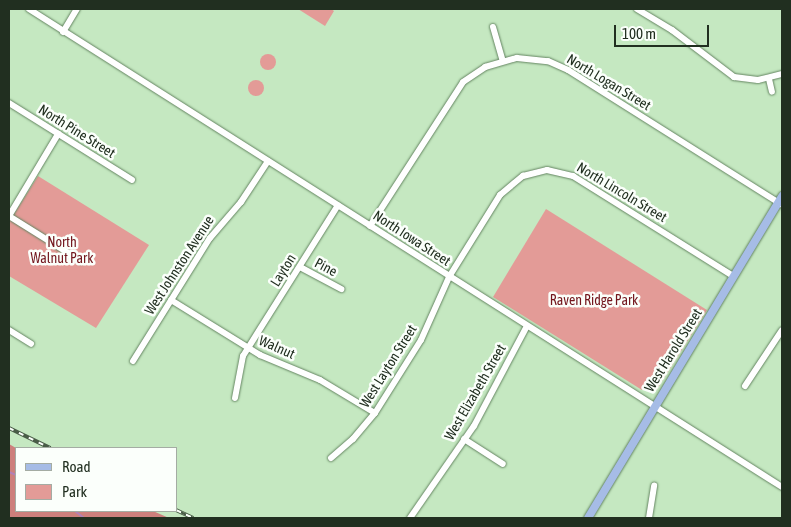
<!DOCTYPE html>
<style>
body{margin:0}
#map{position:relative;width:791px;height:527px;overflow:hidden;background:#c5e8c1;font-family:"Asap Condensed",sans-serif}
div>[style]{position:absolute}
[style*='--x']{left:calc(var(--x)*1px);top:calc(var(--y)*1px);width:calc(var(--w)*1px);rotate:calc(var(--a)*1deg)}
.green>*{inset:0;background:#e39b97}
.round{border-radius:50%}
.forest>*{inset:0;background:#cd7f7c}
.stream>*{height:2px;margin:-1px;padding:0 1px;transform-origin:1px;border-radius:1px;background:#b180b7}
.roads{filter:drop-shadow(0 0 1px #648561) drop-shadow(0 0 1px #648561)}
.minor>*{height:6px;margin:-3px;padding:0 3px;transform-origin:3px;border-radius:3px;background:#fff}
.major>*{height:8px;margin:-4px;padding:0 4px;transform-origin:4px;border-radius:4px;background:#a6bce6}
.rail>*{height:4px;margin-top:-2px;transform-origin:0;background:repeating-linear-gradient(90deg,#fbfffb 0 5.5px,#495c47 0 11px);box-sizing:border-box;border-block:1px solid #495c47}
span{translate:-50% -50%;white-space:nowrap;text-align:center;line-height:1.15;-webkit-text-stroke:5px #fbfffb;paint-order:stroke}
.street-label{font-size:14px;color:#212f20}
.park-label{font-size:14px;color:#73161d}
.frame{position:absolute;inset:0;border:10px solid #212f20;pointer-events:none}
.legend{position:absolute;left:15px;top:447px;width:162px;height:65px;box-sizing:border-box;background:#fbfffb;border:1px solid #a4aca3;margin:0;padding:6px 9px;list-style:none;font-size:15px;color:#212f20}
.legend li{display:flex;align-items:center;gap:10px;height:25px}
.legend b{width:25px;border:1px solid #a4aca3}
.scale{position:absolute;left:614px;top:25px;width:95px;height:22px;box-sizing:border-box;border:2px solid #212f20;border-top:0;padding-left:6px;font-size:15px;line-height:18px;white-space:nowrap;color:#212f20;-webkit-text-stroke:4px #fbfffb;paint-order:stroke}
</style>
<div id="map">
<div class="green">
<i style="clip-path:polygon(298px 9px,331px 9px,334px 11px,325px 26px)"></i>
<i class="round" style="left:260px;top:54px;width:16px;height:16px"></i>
<i class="round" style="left:248px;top:80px;width:16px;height:16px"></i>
<i style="clip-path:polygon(38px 176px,149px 245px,96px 328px,9px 276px,9px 222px)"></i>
<i style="clip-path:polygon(546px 209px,707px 310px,657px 389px,642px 390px,493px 297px)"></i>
</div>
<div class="forest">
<i style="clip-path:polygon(9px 444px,16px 448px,16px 511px,153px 511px,169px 518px,9px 518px)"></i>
</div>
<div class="stream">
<i style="--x:9;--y:472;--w:8;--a:23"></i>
<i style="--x:75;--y:511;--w:11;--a:38"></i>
</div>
<div class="roads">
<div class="minor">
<i style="--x:29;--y:9;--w:892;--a:32.41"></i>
<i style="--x:637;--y:9;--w:41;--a:31"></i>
<i style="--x:672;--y:30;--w:78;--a:37.2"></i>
<i style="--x:734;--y:77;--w:24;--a:7"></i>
<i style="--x:758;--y:80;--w:25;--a:-14"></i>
<i style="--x:493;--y:27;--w:35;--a:74"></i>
<i style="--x:63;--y:32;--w:27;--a:-59"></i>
<i style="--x:769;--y:79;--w:13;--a:77"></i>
<i style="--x:9;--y:103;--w:145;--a:32"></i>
<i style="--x:9;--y:216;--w:96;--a:-59.1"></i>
<i style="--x:9;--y:216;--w:85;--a:32"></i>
<i style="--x:370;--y:226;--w:171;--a:-57.1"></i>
<i style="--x:463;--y:82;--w:27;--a:-34"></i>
<i style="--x:485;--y:67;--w:33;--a:-16"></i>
<i style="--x:517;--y:58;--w:31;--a:6"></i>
<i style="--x:548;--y:61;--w:22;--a:24"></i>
<i style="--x:568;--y:70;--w:253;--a:32.2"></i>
<i style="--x:300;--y:267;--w:47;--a:28.2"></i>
<i style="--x:171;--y:300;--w:105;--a:31.7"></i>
<i style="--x:260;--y:355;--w:65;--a:22.6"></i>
<i style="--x:320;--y:380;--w:64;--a:31"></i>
<i style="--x:9;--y:330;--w:26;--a:32"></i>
<i style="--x:133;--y:361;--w:145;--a:-58"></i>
<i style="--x:210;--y:238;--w:48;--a:-49.3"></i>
<i style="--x:241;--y:202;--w:49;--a:-56.6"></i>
<i style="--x:745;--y:386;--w:67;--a:-56.5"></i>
<i style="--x:235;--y:398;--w:43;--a:-79.2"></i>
<i style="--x:243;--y:356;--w:178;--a:-57.8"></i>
<i style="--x:464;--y:439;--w:46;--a:32.7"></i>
<i style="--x:331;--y:458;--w:29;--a:-41"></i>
<i style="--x:353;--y:439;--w:34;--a:-50"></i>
<i style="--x:375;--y:413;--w:86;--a:-57.8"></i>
<i style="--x:421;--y:340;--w:69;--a:-66"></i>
<i style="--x:449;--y:277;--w:97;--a:-58.1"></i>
<i style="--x:500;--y:195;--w:30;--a:-40"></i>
<i style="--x:523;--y:176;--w:25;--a:-14"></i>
<i style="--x:547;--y:170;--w:27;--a:13"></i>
<i style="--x:573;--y:176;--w:189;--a:32"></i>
<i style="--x:410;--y:518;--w:112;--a:-55.2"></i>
<i style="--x:474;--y:426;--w:113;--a:-62.1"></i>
<i style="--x:649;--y:518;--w:33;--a:-81"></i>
</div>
<div class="major">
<i style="--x:588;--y:518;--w:376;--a:-58.9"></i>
</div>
</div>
<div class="rail">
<i style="--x:9;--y:428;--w:46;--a:26"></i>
<i style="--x:176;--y:510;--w:19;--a:25"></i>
</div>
<div class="street-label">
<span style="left:609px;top:82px;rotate:31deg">North Logan Street</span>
<span style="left:77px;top:131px;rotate:32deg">North Pine Street</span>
<span style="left:622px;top:192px;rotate:31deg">North Lincoln Street</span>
<span style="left:412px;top:238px;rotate:33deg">North Iowa Street</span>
<span style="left:179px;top:265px;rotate:-57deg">West Johnston Avenue</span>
<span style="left:326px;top:267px;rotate:28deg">Pine</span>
<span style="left:283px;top:270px;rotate:-58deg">Layton</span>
<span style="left:277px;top:347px;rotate:24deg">Walnut</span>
<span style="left:673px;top:350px;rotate:-58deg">West Harold Street</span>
<span style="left:388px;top:366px;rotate:-58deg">West Layton Street</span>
<span style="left:475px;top:392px;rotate:-60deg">West Elizabeth Street</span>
</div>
<div class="park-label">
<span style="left:62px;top:250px">North<br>Walnut Park</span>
<span style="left:594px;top:300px">Raven Ridge Park</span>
</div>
<div class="frame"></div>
<ul class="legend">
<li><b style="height:6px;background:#a6bce6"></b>Road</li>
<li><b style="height:14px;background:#e39b97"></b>Park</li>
</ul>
<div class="scale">100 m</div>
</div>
